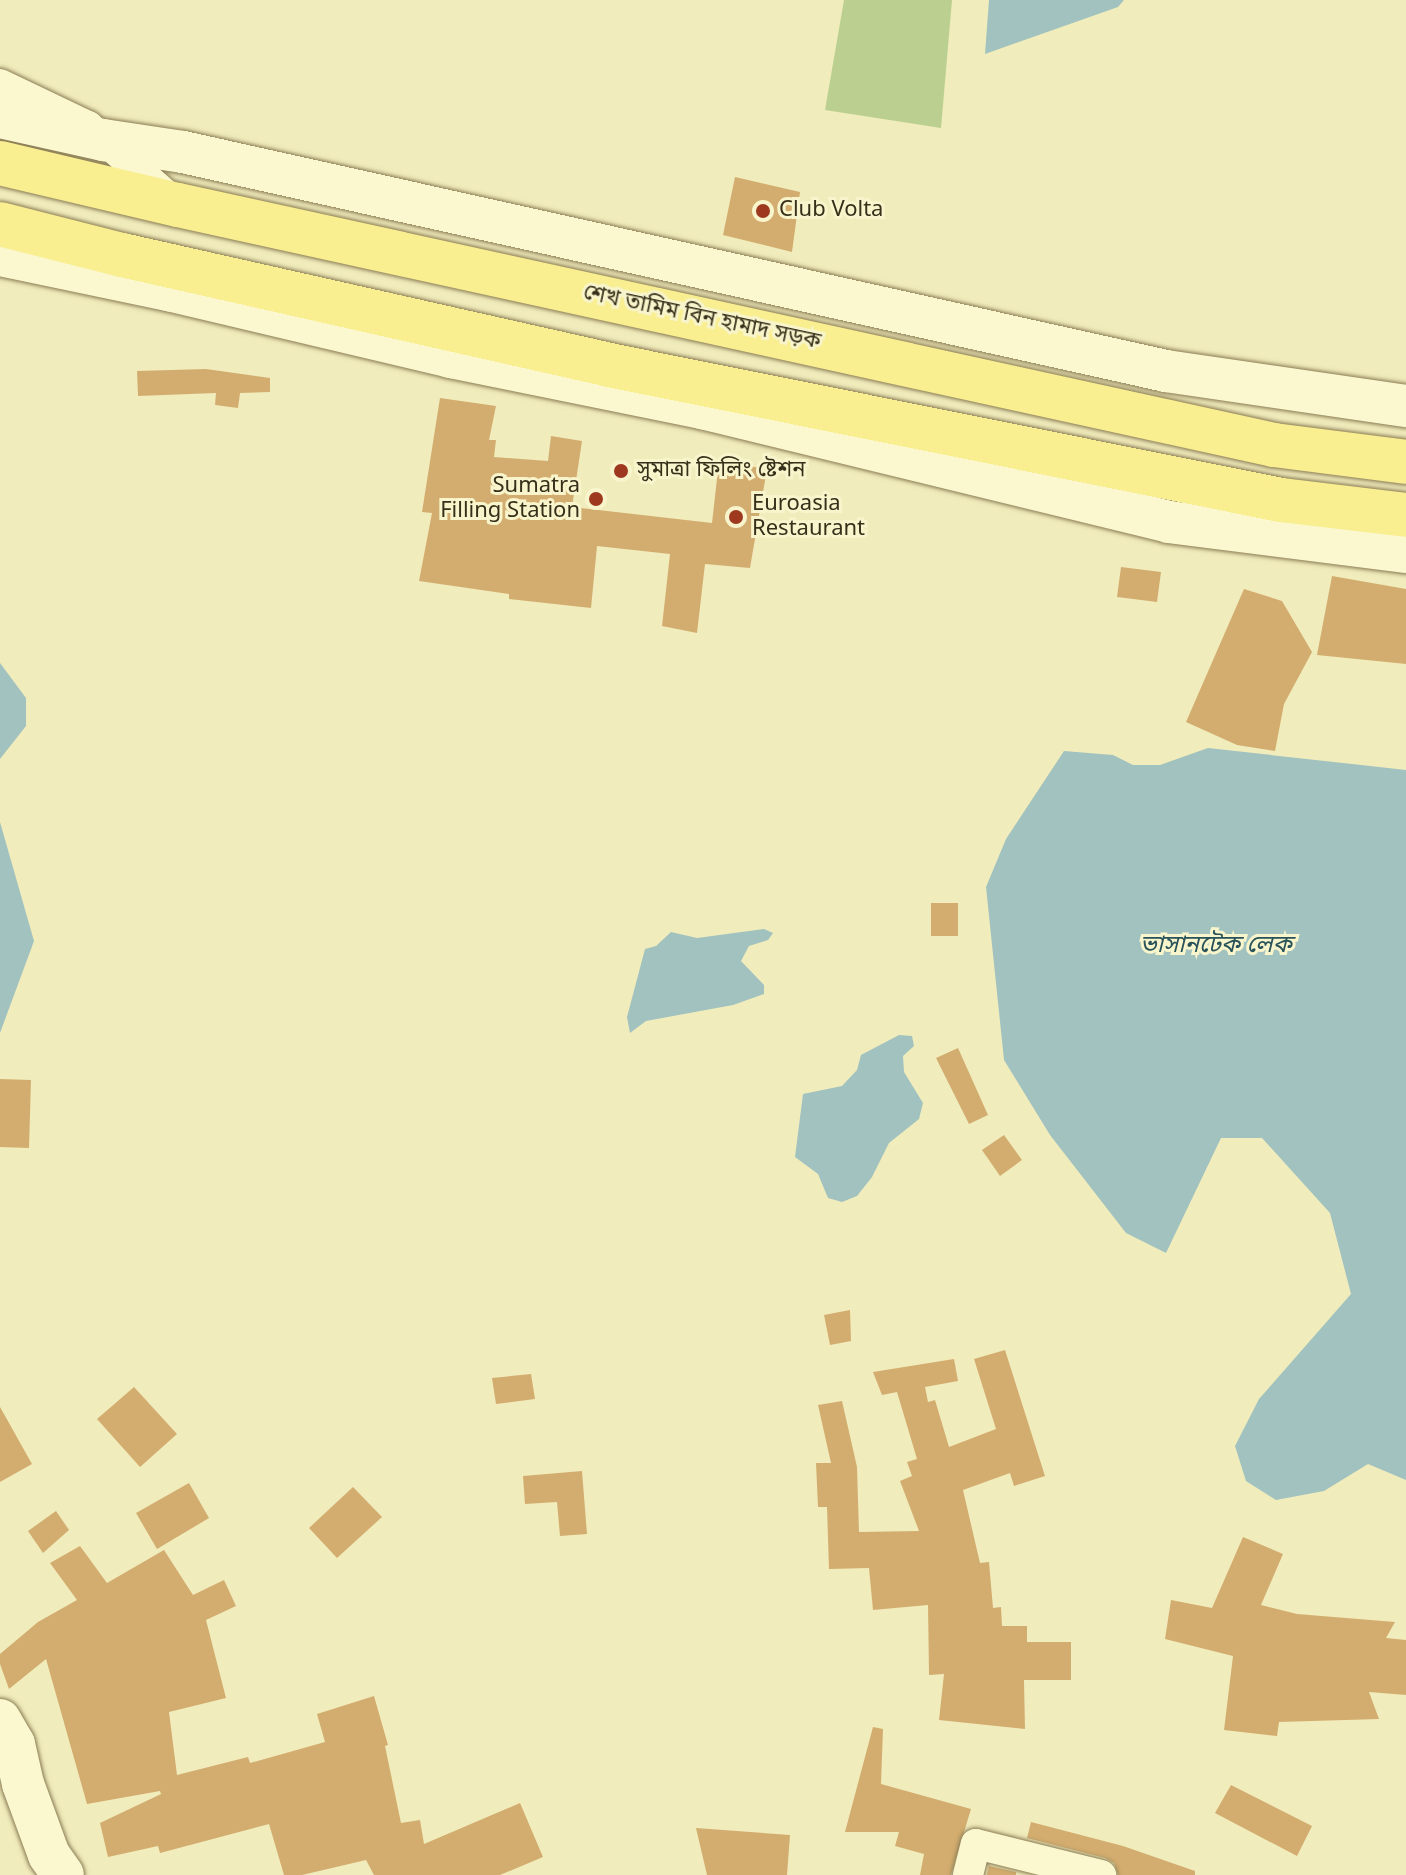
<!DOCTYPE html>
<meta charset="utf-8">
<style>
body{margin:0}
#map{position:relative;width:1406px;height:1875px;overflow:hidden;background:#f1ecbc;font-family:Georgia,"Noto Sans Bengali",serif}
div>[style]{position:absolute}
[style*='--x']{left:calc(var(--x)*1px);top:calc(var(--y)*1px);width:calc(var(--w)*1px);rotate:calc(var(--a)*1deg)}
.green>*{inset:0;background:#bbd090}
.water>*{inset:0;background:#a1c2bf}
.building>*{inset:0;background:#d3ad6f}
.roads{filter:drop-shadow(0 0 2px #8a7c54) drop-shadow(0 0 2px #8a7c54)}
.street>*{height:30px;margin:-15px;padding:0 15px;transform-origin:15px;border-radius:15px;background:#fbf8d0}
.secondary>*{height:42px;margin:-21px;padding:0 21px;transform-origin:21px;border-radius:21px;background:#fbf8d0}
.primary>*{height:44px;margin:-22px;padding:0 22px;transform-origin:22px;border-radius:22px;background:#f9ee90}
.dots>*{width:22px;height:22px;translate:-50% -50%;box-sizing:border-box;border:4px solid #f8f5cc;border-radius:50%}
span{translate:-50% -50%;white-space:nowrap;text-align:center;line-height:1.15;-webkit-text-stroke:6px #f8f5cc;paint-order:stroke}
.poi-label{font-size:22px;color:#382f1a}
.left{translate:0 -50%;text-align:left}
.right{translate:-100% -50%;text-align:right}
.street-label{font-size:22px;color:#382f1a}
.water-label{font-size:24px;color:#285259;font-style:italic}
</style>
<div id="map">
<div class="green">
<i style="clip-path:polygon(844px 0,952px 0,941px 128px,825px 110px)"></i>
</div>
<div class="water">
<i style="clip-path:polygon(989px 0,1124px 0,1118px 7px,985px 54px)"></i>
<i style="clip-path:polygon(0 663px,26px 698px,26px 726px,0 759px)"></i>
<i style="clip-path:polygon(1208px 748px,1406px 770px,1406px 1480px,1368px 1464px,1324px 1491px,1276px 1500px,1246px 1481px,1235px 1446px,1259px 1399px,1351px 1294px,1330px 1213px,1262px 1138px,1221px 1138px,1166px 1253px,1126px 1233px,1050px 1135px,1004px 1060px,986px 887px,1006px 839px,1064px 751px,1113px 755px,1133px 765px,1160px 765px)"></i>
<i style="clip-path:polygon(0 822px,34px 941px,0 1033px)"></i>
<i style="clip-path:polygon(764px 929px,773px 933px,768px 940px,749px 946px,741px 961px,764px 985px,764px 994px,733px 1005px,646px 1021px,630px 1033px,627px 1017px,645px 949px,656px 946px,671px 932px,697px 938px)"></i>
<i style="clip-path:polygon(899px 1035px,912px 1036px,914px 1046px,903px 1056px,904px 1072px,923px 1103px,919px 1119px,889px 1143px,872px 1177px,857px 1196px,842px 1202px,828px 1198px,818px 1174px,795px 1157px,803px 1094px,842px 1086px,857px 1070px,861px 1055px)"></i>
</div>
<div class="building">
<i style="clip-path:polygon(735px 177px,800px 192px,792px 252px,723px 235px)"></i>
<i style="clip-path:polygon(206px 369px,270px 378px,270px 392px,240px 393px,238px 408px,215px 405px,216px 393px,138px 396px,137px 371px)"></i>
<i style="clip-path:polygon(440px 398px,496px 406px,489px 440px,496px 440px,494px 457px,548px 461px,551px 436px,582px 441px,572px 507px,712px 523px,719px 461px,767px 469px,750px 568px,705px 564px,697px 633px,662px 626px,670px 554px,597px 546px,591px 608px,509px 599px,509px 594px,419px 581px,432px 513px,422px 512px)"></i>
<i style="clip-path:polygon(1121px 567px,1161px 572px,1157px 602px,1117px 597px)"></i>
<i style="clip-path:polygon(1332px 576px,1406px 589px,1406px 664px,1317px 655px)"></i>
<i style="clip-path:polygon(1244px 589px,1282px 601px,1312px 652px,1284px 704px,1275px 751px,1237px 745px,1186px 722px)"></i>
<i style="clip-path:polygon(931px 903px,958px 903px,958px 936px,931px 936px)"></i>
<i style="clip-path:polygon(958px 1048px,988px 1115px,969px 1124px,936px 1058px)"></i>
<i style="clip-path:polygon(0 1079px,31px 1080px,29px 1148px,0 1147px)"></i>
<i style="clip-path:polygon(1004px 1135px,1022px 1160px,1000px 1176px,982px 1150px)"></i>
<i style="clip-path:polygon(850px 1310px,851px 1341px,830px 1345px,824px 1315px)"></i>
<i style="clip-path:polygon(1005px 1350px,1045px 1476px,1014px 1486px,1010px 1473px,963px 1490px,980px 1563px,989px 1562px,993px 1608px,1001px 1607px,1002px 1626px,1027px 1626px,1027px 1642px,1071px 1642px,1071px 1680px,1024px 1680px,1025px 1729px,939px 1720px,944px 1674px,929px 1675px,928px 1605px,873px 1610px,869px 1568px,829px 1569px,827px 1507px,818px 1507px,816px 1463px,831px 1463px,818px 1405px,842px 1401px,857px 1467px,859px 1532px,919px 1531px,900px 1481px,912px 1476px,907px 1462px,917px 1459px,897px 1392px,882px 1395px,873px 1372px,954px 1359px,958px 1381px,925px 1387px,928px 1402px,935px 1400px,949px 1447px,996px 1429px,974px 1359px)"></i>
<i style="clip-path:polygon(531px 1374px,535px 1399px,496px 1404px,492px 1378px)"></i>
<i style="clip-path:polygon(134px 1387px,177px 1434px,140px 1467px,97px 1419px)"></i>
<i style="clip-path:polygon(0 1407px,32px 1464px,0 1482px)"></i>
<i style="clip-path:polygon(582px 1471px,587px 1534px,560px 1536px,557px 1502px,525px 1504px,523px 1476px)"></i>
<i style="clip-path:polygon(189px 1483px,209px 1518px,157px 1549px,136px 1513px)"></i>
<i style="clip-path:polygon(353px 1487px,382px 1517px,337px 1558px,309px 1528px)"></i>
<i style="clip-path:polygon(56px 1511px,69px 1530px,43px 1553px,28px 1531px)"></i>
<i style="clip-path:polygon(1243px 1537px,1283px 1554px,1261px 1605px,1297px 1614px,1395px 1622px,1386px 1638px,1406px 1640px,1406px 1695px,1369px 1692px,1379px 1719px,1279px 1722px,1277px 1736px,1224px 1730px,1233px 1656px,1165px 1639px,1171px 1600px,1212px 1608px)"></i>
<i style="clip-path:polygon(80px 1546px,107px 1583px,164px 1550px,193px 1595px,224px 1580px,236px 1606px,206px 1620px,226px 1698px,169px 1712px,177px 1775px,248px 1757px,250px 1763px,325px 1742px,317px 1714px,374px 1696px,388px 1745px,385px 1746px,401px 1823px,420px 1820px,424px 1844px,520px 1803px,543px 1857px,500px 1875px,374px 1875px,366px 1860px,302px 1875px,284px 1875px,269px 1824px,160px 1853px,158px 1846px,108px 1857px,100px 1823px,161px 1794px,160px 1791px,87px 1804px,46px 1659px,9px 1689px,0 1664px,0 1654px,38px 1622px,77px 1600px,50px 1563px)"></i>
<i style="clip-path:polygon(873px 1727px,883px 1729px,881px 1784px,971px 1809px,951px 1875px,920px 1875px,924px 1854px,895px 1846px,899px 1832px,845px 1832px)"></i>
<i style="clip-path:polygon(1231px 1785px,1312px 1826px,1297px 1856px,1215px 1813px)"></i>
<i style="clip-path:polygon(1031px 1822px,1123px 1846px,1195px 1871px,1195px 1875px,1118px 1875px,1114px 1863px,1105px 1858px,1027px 1838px)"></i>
<i style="clip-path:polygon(696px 1828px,790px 1835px,787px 1875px,707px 1875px)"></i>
<i style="clip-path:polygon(989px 1866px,1016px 1872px,1016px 1875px,987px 1875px)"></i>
</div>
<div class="roads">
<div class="street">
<i style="--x:0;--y:84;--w:98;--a:25.5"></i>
<i style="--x:88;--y:126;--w:113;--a:41.4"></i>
<i style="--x:968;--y:1875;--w:32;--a:-76"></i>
<i style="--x:976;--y:1844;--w:129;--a:13.9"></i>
</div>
<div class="secondary">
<i style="--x:0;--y:117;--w:106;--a:12.6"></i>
<i style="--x:103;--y:140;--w:81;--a:8.5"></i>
<i style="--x:183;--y:152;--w:1007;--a:12.56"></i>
<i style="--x:1166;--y:371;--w:243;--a:8.3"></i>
<i style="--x:0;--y:255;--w:176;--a:11.8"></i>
<i style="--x:172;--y:291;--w:287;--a:13.3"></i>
<i style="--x:451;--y:357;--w:256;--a:11.5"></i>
<i style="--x:702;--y:408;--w:481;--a:13.7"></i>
<i style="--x:1169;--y:522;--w:239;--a:7.2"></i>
<i style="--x:0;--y:1720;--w:28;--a:60"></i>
<i style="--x:14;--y:1744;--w:41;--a:77.3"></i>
<i style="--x:23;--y:1784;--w:76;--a:69.9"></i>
<i style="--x:49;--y:1855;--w:24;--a:55"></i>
</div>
<div class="primary">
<i style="--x:0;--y:163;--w:183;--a:13.3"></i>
<i style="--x:178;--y:205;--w:1122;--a:12.35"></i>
<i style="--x:1274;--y:445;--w:133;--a:7.3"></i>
<i style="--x:0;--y:224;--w:126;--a:14.3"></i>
<i style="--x:122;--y:255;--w:499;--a:12.7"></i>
<i style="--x:609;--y:365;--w:685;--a:11.36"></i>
<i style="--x:1281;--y:500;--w:126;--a:6.8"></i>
</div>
</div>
<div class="dots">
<i style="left:763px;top:211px;background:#9e3920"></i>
<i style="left:621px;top:471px;background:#9e3920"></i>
<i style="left:596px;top:499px;background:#9e3920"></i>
<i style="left:736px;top:517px;background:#9e3920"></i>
</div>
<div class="poi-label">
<span class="left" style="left:779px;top:211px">Club Volta</span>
<span class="left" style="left:637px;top:471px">সুমাত্রা ফিলিং ষ্টেশন</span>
<span class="right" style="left:580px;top:499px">Sumatra<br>Filling Station</span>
<span class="left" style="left:752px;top:517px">Euroasia<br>Restaurant</span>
</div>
<div class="street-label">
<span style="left:702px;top:318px;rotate:12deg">শেখ তামিম বিন হামাদ সড়ক</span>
</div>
<div class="water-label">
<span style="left:1216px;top:947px">ভাসানটেক লেক</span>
</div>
</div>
